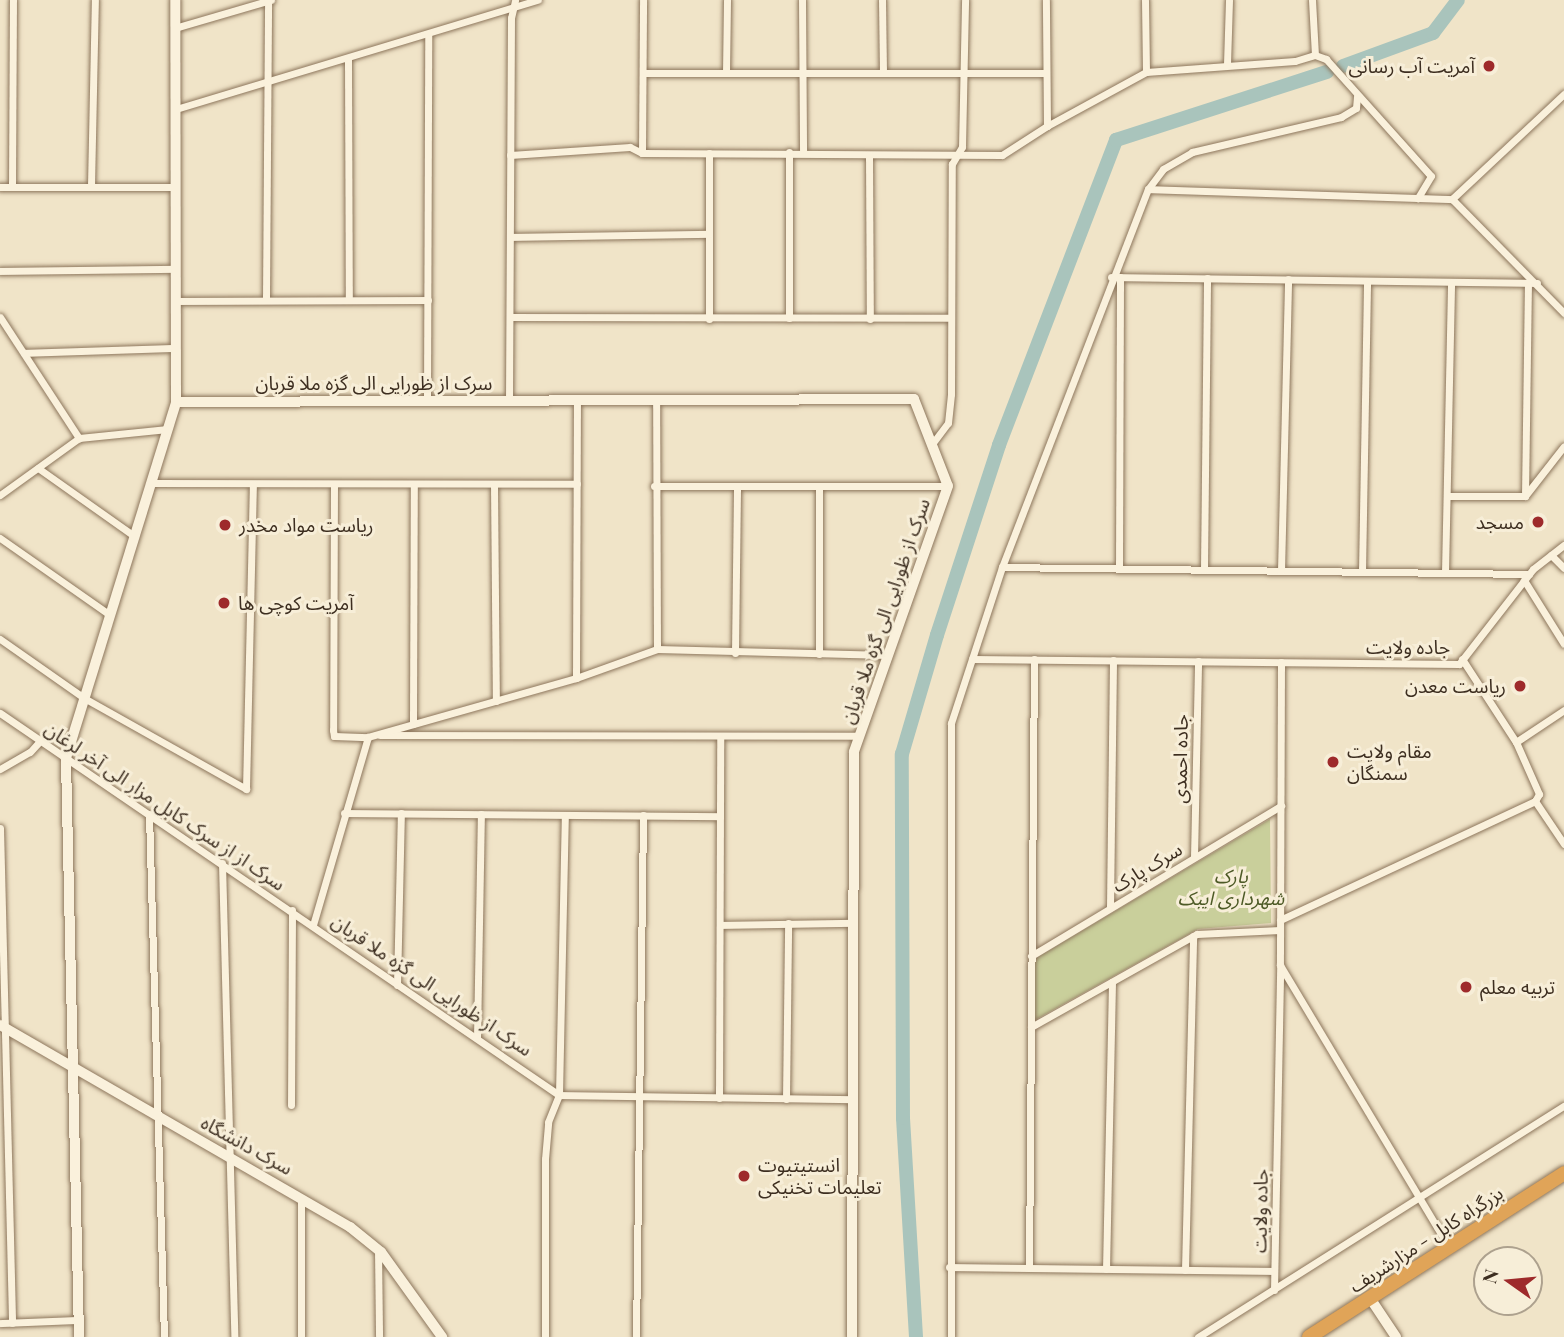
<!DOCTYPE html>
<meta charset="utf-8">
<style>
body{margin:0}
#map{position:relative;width:1564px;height:1337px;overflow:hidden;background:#f0e4c8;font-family:"Playfair Display","Noto Sans Arabic",serif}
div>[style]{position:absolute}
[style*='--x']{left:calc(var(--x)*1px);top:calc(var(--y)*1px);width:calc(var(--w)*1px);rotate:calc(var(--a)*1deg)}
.green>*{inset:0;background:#c9cf9b}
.river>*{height:14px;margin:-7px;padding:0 7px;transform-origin:7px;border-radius:7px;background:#a9c4bc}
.roads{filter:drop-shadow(0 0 2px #8d765c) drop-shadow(0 0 2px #8d765c)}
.street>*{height:7px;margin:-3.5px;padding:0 3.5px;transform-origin:3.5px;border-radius:3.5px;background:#faf1dc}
.secondary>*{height:10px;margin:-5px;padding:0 5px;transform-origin:5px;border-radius:5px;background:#faf1dc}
.highway>*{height:14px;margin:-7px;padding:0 7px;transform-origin:7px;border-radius:7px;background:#e0a458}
.dots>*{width:19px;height:19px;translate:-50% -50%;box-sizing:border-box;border:4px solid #f7eed8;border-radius:50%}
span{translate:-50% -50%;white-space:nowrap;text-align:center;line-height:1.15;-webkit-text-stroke:6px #f7eed8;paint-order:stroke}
.poi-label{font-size:19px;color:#3d2e20}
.right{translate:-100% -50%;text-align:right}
.left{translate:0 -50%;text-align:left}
.street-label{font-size:19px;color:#3d2e20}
.park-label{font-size:19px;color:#4d5a26;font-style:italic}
.north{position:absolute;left:1473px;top:1246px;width:70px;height:70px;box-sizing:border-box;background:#f7eed8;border:2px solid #ada18e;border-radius:50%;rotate:285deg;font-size:19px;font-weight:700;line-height:28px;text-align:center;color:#3d2e20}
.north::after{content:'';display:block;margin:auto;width:24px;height:32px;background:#9e2a2b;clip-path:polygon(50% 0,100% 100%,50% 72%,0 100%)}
</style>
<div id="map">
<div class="green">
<i style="clip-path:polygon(1270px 819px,1271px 923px,1198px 929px,1035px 1020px,1033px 960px)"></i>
</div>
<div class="river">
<i style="--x:1343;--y:66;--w:96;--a:-20.1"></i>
<i style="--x:1433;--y:33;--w:41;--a:-52.9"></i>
<i style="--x:916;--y:1337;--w:219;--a:-93.4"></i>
<i style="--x:903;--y:1118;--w:364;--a:-90.2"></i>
<i style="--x:902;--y:754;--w:124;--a:-73.6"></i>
<i style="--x:937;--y:635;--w:200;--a:-71.9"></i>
<i style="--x:999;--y:445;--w:327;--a:-69"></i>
<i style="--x:1116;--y:140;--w:222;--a:-17.9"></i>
</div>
<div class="roads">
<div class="street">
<i style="--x:802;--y:0;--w:152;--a:89.6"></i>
<i style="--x:882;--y:0;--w:72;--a:89.2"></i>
<i style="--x:1145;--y:0;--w:72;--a:89.2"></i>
<i style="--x:1312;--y:0;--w:55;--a:86.9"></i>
<i style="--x:175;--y:28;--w:100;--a:-16.3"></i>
<i style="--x:348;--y:60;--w:240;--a:89.8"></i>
<i style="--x:1227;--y:64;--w:64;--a:-88.2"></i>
<i style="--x:643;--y:73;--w:402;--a:0"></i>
<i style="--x:726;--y:73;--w:73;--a:-89.2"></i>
<i style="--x:176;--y:109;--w:378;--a:-16.8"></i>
<i style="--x:1047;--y:126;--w:113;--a:-28.6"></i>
<i style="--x:1146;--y:72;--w:149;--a:-4.2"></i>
<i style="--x:1295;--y:61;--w:21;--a:-17"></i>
<i style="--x:1315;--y:55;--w:12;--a:20"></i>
<i style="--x:1326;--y:59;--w:157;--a:48.1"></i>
<i style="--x:1431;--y:176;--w:26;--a:121"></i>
<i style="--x:789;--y:152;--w:166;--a:90"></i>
<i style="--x:642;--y:153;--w:153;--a:-89.6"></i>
<i style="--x:709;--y:153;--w:166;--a:90"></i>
<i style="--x:510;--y:155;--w:120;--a:-3.8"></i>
<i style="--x:630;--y:147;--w:13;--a:27"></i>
<i style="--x:642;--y:153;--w:360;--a:0.3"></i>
<i style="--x:1002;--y:155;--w:54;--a:-32.8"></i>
<i style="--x:1047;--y:126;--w:126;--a:-90.5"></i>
<i style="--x:869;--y:155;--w:164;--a:89.7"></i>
<i style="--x:91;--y:186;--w:186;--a:-88.8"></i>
<i style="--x:0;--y:187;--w:176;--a:0"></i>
<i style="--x:12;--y:187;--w:187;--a:-89.7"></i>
<i style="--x:1148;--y:189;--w:25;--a:-53"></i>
<i style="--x:1163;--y:169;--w:34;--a:-30"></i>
<i style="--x:1192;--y:152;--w:153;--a:-13.2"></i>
<i style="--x:1341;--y:117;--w:17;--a:-31"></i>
<i style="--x:1356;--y:108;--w:12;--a:-85"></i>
<i style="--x:1452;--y:199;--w:160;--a:45.5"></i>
<i style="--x:510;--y:237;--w:199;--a:-0.9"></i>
<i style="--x:0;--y:271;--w:176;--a:-0.7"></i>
<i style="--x:1111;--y:277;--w:426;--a:0.8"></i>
<i style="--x:266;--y:300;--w:300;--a:-89.6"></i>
<i style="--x:176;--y:301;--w:252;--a:-0.2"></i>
<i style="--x:0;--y:317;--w:145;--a:56.9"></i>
<i style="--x:510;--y:317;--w:440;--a:0.1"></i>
<i style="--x:24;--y:353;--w:152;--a:-1.9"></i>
<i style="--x:427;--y:400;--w:364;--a:-89.8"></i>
<i style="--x:509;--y:400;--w:382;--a:-89.7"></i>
<i style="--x:511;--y:18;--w:18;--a:-77"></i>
<i style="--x:932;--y:444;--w:26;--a:-53"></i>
<i style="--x:948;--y:423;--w:29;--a:-84"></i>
<i style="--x:951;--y:394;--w:230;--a:-89.8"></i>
<i style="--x:952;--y:164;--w:20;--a:-60"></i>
<i style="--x:962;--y:147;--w:147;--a:-88.8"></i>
<i style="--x:38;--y:468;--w:118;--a:35.3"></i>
<i style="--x:151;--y:483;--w:426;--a:0.1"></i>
<i style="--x:334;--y:484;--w:246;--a:90.2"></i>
<i style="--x:333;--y:730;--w:6;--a:81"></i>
<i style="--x:334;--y:736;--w:34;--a:2"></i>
<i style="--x:494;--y:484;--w:217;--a:89.5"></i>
<i style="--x:654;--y:486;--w:294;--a:0"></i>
<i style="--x:819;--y:486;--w:168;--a:90"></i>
<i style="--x:0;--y:495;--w:97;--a:-35.8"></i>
<i style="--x:79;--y:438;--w:89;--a:-5.8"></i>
<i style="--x:1447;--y:496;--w:78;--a:0"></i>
<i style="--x:1525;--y:496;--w:63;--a:-52"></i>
<i style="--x:1525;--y:496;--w:213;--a:-89.2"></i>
<i style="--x:0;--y:538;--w:134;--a:35"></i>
<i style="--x:1551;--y:555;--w:18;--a:45"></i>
<i style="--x:1002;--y:567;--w:527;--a:0.76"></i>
<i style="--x:1119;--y:569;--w:292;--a:-89.8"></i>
<i style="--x:1204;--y:570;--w:292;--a:-89.4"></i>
<i style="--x:1281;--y:571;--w:292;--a:-88.6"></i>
<i style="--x:1362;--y:572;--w:291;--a:-89"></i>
<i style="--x:1445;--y:573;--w:291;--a:-88.8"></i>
<i style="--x:1524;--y:580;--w:75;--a:58"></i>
<i style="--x:0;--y:639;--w:103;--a:35.1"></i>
<i style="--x:84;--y:698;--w:186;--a:29.3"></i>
<i style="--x:246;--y:789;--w:305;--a:-88.7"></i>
<i style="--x:657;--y:649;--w:231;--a:1.5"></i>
<i style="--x:735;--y:653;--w:166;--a:-89.3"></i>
<i style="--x:972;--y:659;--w:487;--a:0.6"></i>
<i style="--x:1459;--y:664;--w:120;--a:-52.1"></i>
<i style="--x:1533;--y:569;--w:39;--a:-38"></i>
<i style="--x:1462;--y:659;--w:99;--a:57"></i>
<i style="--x:1516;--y:742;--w:57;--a:66.1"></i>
<i style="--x:1539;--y:794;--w:8;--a:120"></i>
<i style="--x:1281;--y:662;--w:303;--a:90.2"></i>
<i style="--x:1280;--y:965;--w:329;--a:59.1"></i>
<i style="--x:576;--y:678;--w:278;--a:-89.8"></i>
<i style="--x:0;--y:713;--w:677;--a:34.35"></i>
<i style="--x:559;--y:1095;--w:293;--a:0.8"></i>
<i style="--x:413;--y:724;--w:240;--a:-89.8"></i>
<i style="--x:380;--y:735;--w:479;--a:0.1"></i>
<i style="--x:1516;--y:742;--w:58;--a:-33.7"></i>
<i style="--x:0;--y:769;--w:34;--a:-30"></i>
<i style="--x:30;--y:752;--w:15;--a:-48"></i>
<i style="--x:344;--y:813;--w:376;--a:0.5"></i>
<i style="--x:149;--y:814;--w:523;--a:88.36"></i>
<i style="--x:0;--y:828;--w:495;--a:88.6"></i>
<i style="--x:1194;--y:857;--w:196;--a:-88.8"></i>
<i style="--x:222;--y:863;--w:474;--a:88.5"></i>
<i style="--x:1110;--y:907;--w:247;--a:-89.3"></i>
<i style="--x:1280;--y:920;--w:281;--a:-25"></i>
<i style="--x:1535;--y:801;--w:52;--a:56"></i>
<i style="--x:313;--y:925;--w:196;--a:-73.7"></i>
<i style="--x:368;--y:737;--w:216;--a:-15.8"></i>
<i style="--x:576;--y:678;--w:86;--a:-19.7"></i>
<i style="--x:657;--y:649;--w:250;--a:-90.2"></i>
<i style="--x:720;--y:925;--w:132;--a:-0.9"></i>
<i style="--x:1031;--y:956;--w:292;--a:-31"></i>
<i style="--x:397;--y:985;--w:172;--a:-88.7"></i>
<i style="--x:1031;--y:1027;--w:190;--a:-29.3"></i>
<i style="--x:1197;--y:934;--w:83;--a:-2.8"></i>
<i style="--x:477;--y:1038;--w:224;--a:-89"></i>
<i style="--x:719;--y:1098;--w:362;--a:-89.8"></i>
<i style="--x:786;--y:1099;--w:176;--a:-89.3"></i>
<i style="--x:291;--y:1105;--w:195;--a:-89.7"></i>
<i style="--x:301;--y:1198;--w:139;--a:90"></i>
<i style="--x:378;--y:1250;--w:87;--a:89.3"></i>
<i style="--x:949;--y:1267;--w:325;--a:0.7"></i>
<i style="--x:1029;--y:1268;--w:609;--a:-89.53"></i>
<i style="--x:1106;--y:1269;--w:287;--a:-88.8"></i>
<i style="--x:1185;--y:1270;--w:334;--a:-88.6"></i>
<i style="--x:1274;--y:1290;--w:324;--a:-88.9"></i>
<i style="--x:0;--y:1323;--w:79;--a:-2.2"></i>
<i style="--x:545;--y:1337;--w:178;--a:-90"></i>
<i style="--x:545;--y:1159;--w:37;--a:-85"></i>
<i style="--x:548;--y:1122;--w:29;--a:-68"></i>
<i style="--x:559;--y:1095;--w:280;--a:-88.8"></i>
<i style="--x:636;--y:1337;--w:522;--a:-89.23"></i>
<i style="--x:951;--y:1337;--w:614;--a:-90"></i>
<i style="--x:951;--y:723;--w:164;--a:-71.9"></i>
<i style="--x:1002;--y:567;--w:405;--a:-68.9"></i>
<i style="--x:1148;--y:189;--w:304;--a:1.9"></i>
<i style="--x:1452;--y:199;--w:154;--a:-43.2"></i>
<i style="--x:1198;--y:1337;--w:433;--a:-32.3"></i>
</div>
<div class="secondary">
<i style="--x:176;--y:402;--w:738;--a:-0.23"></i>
<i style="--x:914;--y:399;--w:93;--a:68.7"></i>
<i style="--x:948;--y:486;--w:282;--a:109.5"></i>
<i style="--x:854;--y:752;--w:585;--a:90.2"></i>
<i style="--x:0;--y:1025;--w:404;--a:30"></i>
<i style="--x:350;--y:1227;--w:40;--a:39"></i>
<i style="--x:381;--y:1252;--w:105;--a:54.3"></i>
<i style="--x:1370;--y:1298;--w:47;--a:56.3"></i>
<i style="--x:79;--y:1337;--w:579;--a:-91.29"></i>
<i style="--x:66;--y:758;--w:373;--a:-72.8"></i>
<i style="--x:176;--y:402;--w:402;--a:-90.1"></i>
</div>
<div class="highway">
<i style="--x:1309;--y:1337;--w:303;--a:-32.7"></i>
</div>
</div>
<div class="dots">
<i style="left:1489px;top:66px;background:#9e2a2b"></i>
<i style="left:1538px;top:522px;background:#9e2a2b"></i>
<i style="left:225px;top:525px;background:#9e2a2b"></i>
<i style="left:224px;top:603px;background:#9e2a2b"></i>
<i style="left:1520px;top:686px;background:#9e2a2b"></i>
<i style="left:1333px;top:762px;background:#9e2a2b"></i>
<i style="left:1466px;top:987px;background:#9e2a2b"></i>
<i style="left:744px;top:1176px;background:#9e2a2b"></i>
</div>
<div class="poi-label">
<span class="right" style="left:1475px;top:66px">آمریت آب رسانی</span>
<span class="right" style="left:1524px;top:522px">مسجد</span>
<span class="left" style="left:239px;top:525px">ریاست مواد مخدر</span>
<span class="left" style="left:238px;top:603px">آمریت کوچی ها</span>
<span class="right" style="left:1506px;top:686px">ریاست معدن</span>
<span class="left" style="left:1347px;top:762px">مقام ولایت<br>سمنگان</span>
<span class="left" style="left:1480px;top:987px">تربیه معلم</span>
<span class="left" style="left:758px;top:1176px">انستیتیوت<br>تعلیمات تخنیکی</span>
</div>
<div class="street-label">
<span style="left:374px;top:383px">سرک از ظورایی الی گزه ملا قربان</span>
<span style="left:885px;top:611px;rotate:-71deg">سرک از ظورایی الی گزه ملا قربان</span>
<span style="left:1408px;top:647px">جاده ولایت</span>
<span style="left:1180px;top:759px;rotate:-89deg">جاده احمدی</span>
<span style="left:165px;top:806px;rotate:34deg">سرک از از سرک کابل مزار الی آخر لرغان</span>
<span style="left:1147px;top:867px;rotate:-31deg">سرک پارک</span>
<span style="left:432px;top:985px;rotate:34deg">سرک از ظورایی الی گزه ملا قربان</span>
<span style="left:247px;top:1145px;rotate:29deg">سرک دانشگاه</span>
<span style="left:1260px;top:1211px;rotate:-89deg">جاده ولایت</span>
<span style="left:1426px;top:1239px;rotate:-33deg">بزرگراه کابل - مزارشریف</span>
</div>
<div class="park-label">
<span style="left:1231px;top:887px">پارک<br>شهرداری ایبک</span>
</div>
<div class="north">N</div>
</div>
